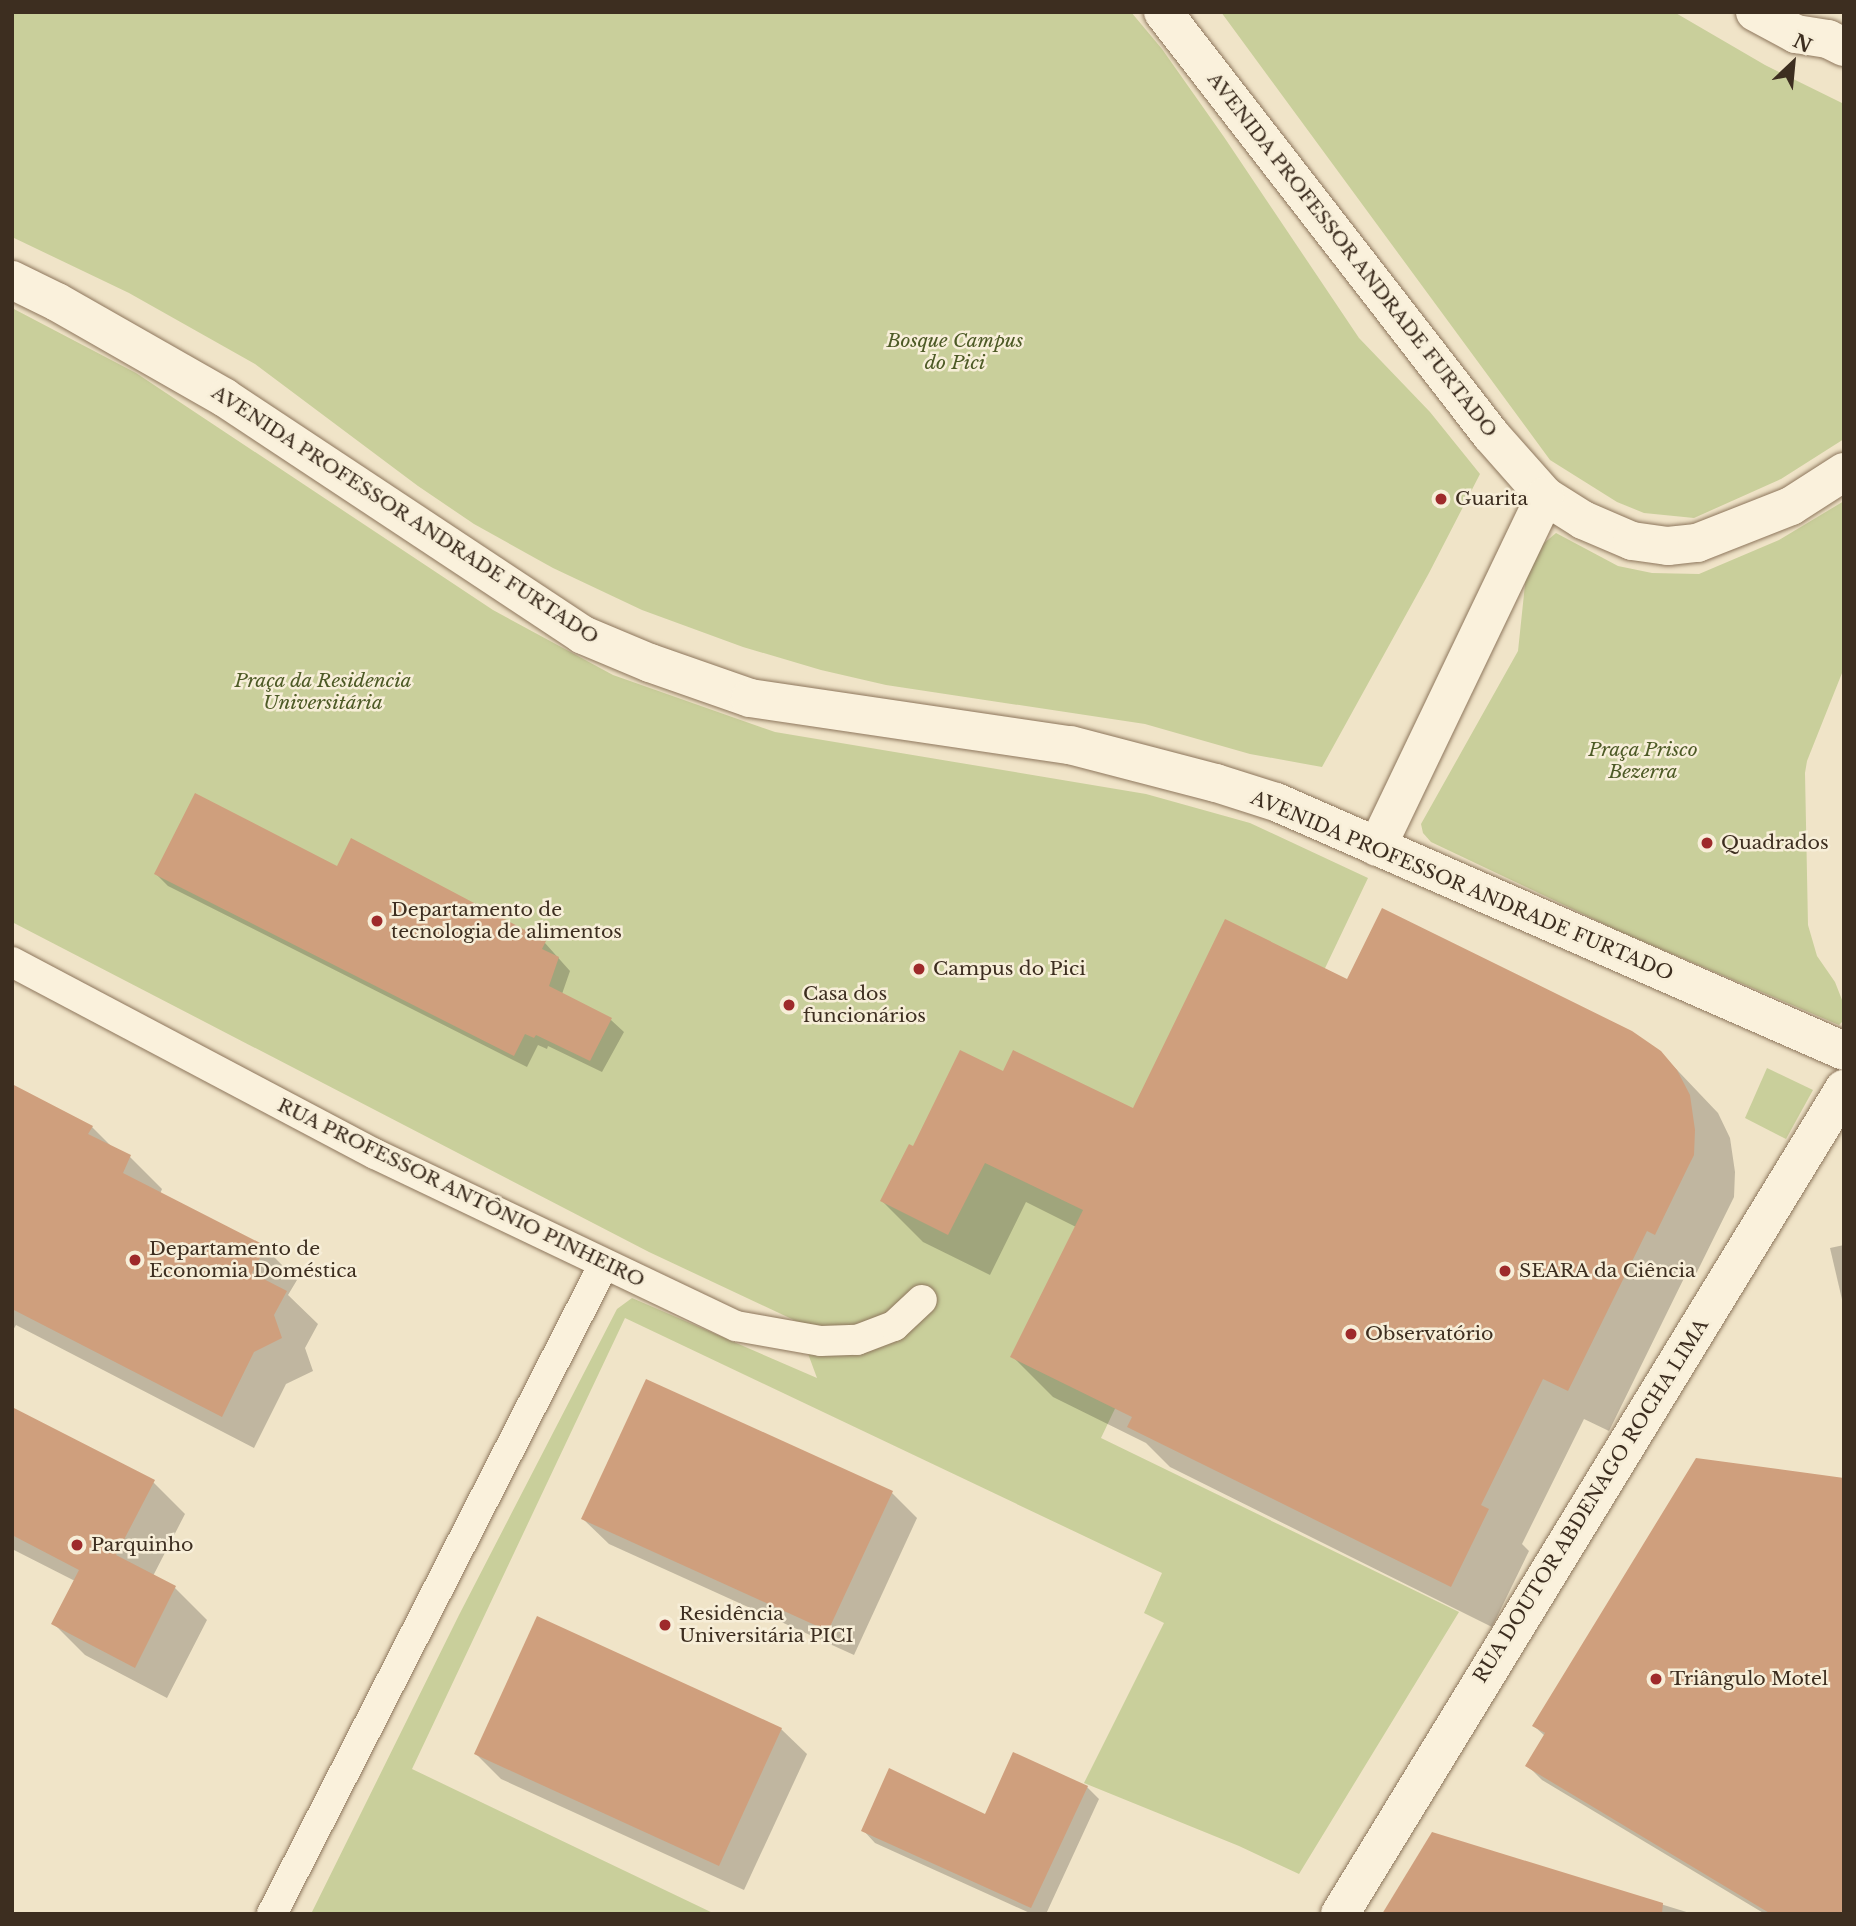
<!DOCTYPE html>
<meta charset="utf-8">
<style>
body{margin:0}
#map{position:relative;width:1856px;height:1926px;overflow:hidden;background:#f0e4c8;font-family:"Libre Baskerville",serif}
div>[style]{position:absolute}
[style*='--x']{left:calc(var(--x)*1px);top:calc(var(--y)*1px);width:calc(var(--w)*1px);rotate:calc(var(--a)*1deg)}
.green>*{inset:0;background:#c9cf9b}
.shadow>*{inset:0;background:#0003}
.building>*{inset:0;background:#cf9f7d}
.roads{filter:drop-shadow(0 0 2px #8d765c) drop-shadow(0 0 2px #8d765c)}
.service>*{height:30px;margin:-15px;padding:0 15px;transform-origin:15px;border-radius:15px;background:#faf1dc}
.minor>*{height:38px;margin:-19px;padding:0 19px;transform-origin:19px;border-radius:19px;background:#faf1dc}
.dots>*{width:19px;height:19px;translate:-50% -50%;box-sizing:border-box;border:4px solid #f7eed8;border-radius:50%}
span{translate:-50% -50%;white-space:nowrap;text-align:center;line-height:1.15;-webkit-text-stroke:5px #f7eed8;paint-order:stroke}
.street-label{font-size:19px;color:#3d2e20}
.park-label{font-size:19px;color:#4d5a26;font-style:italic}
.poi-label{font-size:19px;color:#3d2e20}
.left{translate:0 -50%;text-align:left}
.frame{position:absolute;inset:0;border:14px solid #3d2e20;pointer-events:none}
.north{position:absolute;left:1758px;top:28px;width:70px;height:70px;-webkit-text-stroke:5px #f7eed8;paint-order:stroke;rotate:26deg;font-size:19px;font-weight:700;line-height:28px;text-align:center;color:#3d2e20}
.north::after{content:'';display:block;margin:auto;width:24px;height:32px;background:#3d2e20;clip-path:polygon(50% 0,100% 100%,50% 72%,0 100%)}
</style>
<div id="map">
<div class="green">
<i style="clip-path:polygon(12px 12px,1131px 12px,1162px 49px,1224px 137px,1359px 338px,1430px 412px,1480px 474px,1429px 573px,1322px 767px,1250px 754px,1145px 724px,886px 685px,821px 670px,743px 647px,642px 610px,553px 568px,474px 524px,418px 486px,255px 364px,129px 293px,12px 237px)"></i>
<i style="clip-path:polygon(1221px 12px,1674px 12px,1765px 65px,1844px 104px,1844px 439px,1781px 479px,1694px 518px,1644px 513px,1617px 502px,1550px 460px)"></i>
<i style="clip-path:polygon(12px 308px,136px 373px,493px 610px,613px 675px,775px 732px,1146px 794px,1250px 823px,1368px 878px,1101px 1438px,1459px 1612px,1299px 1874px,1239px 1846px,1084px 1783px,1164px 1623px,1144px 1613px,1162px 1573px,625px 1318px,412px 1769px,715px 1914px,311px 1914px,459px 1615px,617px 1309px,632px 1298px,817px 1378px,796px 1321px,649px 1252px,12px 922px)"></i>
<i style="clip-path:polygon(1844px 501px,1844px 668px,1807px 761px,1805px 773px,1808px 925px,1817px 956px,1835px 982px,1844px 1005px,1844px 1020px,1839px 1025px,1621px 932px,1431px 842px,1423px 833px,1421px 824px,1518px 651px,1526px 575px,1536px 550px,1556px 533px,1618px 566px,1652px 573px,1699px 574px,1779px 540px)"></i>
<i style="clip-path:polygon(1767px 1068px,1813px 1090px,1786px 1139px,1745px 1118px)"></i>
</div>
<div class="shadow">
<i style="clip-path:polygon(338px 868px,545px 943px,570px 971px,562px 994px,611px 1020px,624px 1032px,602px 1072px,548px 1046px,547px 1049px,538px 1045px,527px 1067px,168px 886px,156px 874px)"></i>
<i style="clip-path:polygon(1347px 981px,1660px 1052px,1718px 1113px,1730px 1138px,1735px 1172px,1734px 1197px,1696px 1274px,1688px 1270px,1609px 1431px,1584px 1419px,1522px 1544px,1529px 1551px,1492px 1627px,1170px 1467px,1146px 1443px,1053px 1397px,1012px 1356px,1076px 1227px,1026px 1202px,990px 1275px,923px 1242px,882px 1201px,914px 1148px,1004px 1073px,1134px 1110px)"></i>
<i style="clip-path:polygon(12px 1086px,92px 1127px,114px 1149px,130px 1157px,162px 1189px,160px 1194px,265px 1248px,297px 1280px,288px 1295px,318px 1324px,305px 1348px,313px 1371px,286px 1384px,254px 1448px,16px 1325px,12px 1332px)"></i>
<i style="clip-path:polygon(1844px 1245px,1844px 1308px,1830px 1248px)"></i>
<i style="clip-path:polygon(12px 1409px,153px 1482px,185px 1514px,153px 1576px,175px 1588px,207px 1620px,167px 1698px,85px 1655px,53px 1623px,75px 1581px,12px 1549px)"></i>
<i style="clip-path:polygon(892px 1493px,917px 1518px,854px 1655px,609px 1544px,583px 1519px)"></i>
<i style="clip-path:polygon(1534px 1726px,1844px 1914px,1765px 1914px,1542px 1780px,1528px 1766px,1545px 1736px)"></i>
<i style="clip-path:polygon(781px 1729px,807px 1754px,744px 1890px,501px 1779px,476px 1754px)"></i>
<i style="clip-path:polygon(1087px 1787px,1099px 1799px,1046px 1914px,1032px 1914px,875px 1843px,863px 1830px,986px 1816px)"></i>
<i style="clip-path:polygon(1433px 1834px,1693px 1914px,1384px 1914px)"></i>
</div>
<div class="building">
<i style="clip-path:polygon(195px 793px,337px 866px,351px 838px,546px 941px,542px 949px,559px 957px,549px 986px,612px 1018px,590px 1061px,536px 1035px,534px 1038px,525px 1034px,514px 1056px,154px 874px)"></i>
<i style="clip-path:polygon(1382px 908px,1632px 1031px,1661px 1051px,1677px 1070px,1690px 1095px,1695px 1130px,1694px 1155px,1689px 1165px,1655px 1235px,1647px 1231px,1568px 1391px,1543px 1379px,1481px 1505px,1489px 1509px,1451px 1587px,1127px 1427px,1132px 1417px,1010px 1357px,1083px 1210px,985px 1163px,948px 1235px,880px 1201px,909px 1144px,913px 1146px,960px 1050px,1003px 1071px,1013px 1050px,1133px 1108px,1225px 919px,1347px 979px)"></i>
<i style="clip-path:polygon(12px 1084px,93px 1126px,88px 1134px,131px 1155px,123px 1173px,266px 1246px,252px 1273px,287px 1291px,274px 1315px,282px 1338px,254px 1352px,222px 1417px,12px 1309px)"></i>
<i style="clip-path:polygon(646px 1379px,893px 1491px,828px 1631px,581px 1519px)"></i>
<i style="clip-path:polygon(12px 1407px,155px 1480px,116px 1555px,176px 1586px,135px 1668px,51px 1624px,79px 1570px,12px 1535px)"></i>
<i style="clip-path:polygon(1696px 1458px,1844px 1478px,1844px 1914px,1771px 1914px,1525px 1766px,1545px 1733px,1532px 1726px)"></i>
<i style="clip-path:polygon(537px 1616px,782px 1728px,719px 1866px,474px 1754px)"></i>
<i style="clip-path:polygon(1013px 1752px,1088px 1786px,1031px 1908px,861px 1831px,889px 1768px,985px 1814px)"></i>
<i style="clip-path:polygon(1432px 1832px,1663px 1903px,1662px 1914px,1382px 1914px)"></i>
</div>
<div class="roads">
<div class="service">
<i style="--x:12;--y:962;--w:411;--a:27.9"></i>
<i style="--x:375;--y:1154;--w:400;--a:25.5"></i>
<i style="--x:736;--y:1326;--w:86;--a:10"></i>
<i style="--x:821;--y:1341;--w:36;--a:-2"></i>
<i style="--x:857;--y:1340;--w:40;--a:-21"></i>
<i style="--x:894;--y:1326;--w:38;--a:-43"></i>
<i style="--x:272;--y:1914;--w:730;--a:-62.94"></i>
</div>
<div class="minor">
<i style="--x:1163;--y:12;--w:535;--a:52.21"></i>
<i style="--x:1491;--y:435;--w:81;--a:48.5"></i>
<i style="--x:1545;--y:496;--w:45;--a:32.3"></i>
<i style="--x:1583;--y:520;--w:53;--a:23.2"></i>
<i style="--x:1632;--y:541;--w:36;--a:8"></i>
<i style="--x:1668;--y:546;--w:29;--a:-6"></i>
<i style="--x:1697;--y:543;--w:101;--a:-21.5"></i>
<i style="--x:1791;--y:506;--w:63;--a:-32.7"></i>
<i style="--x:1755;--y:12;--w:47;--a:28.2"></i>
<i style="--x:1796;--y:34;--w:32;--a:9"></i>
<i style="--x:1828;--y:39;--w:18;--a:27"></i>
<i style="--x:12;--y:280;--w:50;--a:26.1"></i>
<i style="--x:57;--y:302;--w:193;--a:29.7"></i>
<i style="--x:225;--y:398;--w:429;--a:33.5"></i>
<i style="--x:583;--y:635;--w:73;--a:22.7"></i>
<i style="--x:650;--y:663;--w:106;--a:19.3"></i>
<i style="--x:750;--y:698;--w:323;--a:8.4"></i>
<i style="--x:1070;--y:745;--w:151;--a:14.6"></i>
<i style="--x:1216;--y:783;--w:63;--a:17.6"></i>
<i style="--x:1276;--y:802;--w:620;--a:23.67"></i>
<i style="--x:1377;--y:847;--w:389;--a:-64.4"></i>
<i style="--x:1340;--y:1914;--w:967;--a:-58.58"></i>
</div>
</div>
<div class="dots">
<i style="left:1441px;top:499px;background:#9e2a2b"></i>
<i style="left:1707px;top:843px;background:#9e2a2b"></i>
<i style="left:377px;top:921px;background:#9e2a2b"></i>
<i style="left:919px;top:969px;background:#9e2a2b"></i>
<i style="left:789px;top:1005px;background:#9e2a2b"></i>
<i style="left:135px;top:1260px;background:#9e2a2b"></i>
<i style="left:1505px;top:1271px;background:#9e2a2b"></i>
<i style="left:1351px;top:1334px;background:#9e2a2b"></i>
<i style="left:77px;top:1545px;background:#9e2a2b"></i>
<i style="left:665px;top:1625px;background:#9e2a2b"></i>
<i style="left:1656px;top:1679px;background:#9e2a2b"></i>
</div>
<div class="street-label">
<span style="left:1352px;top:255px;rotate:52deg">AVENIDA PROFESSOR ANDRADE FURTADO</span>
<span style="left:405px;top:515px;rotate:33deg">AVENIDA PROFESSOR ANDRADE FURTADO</span>
<span style="left:1462px;top:886px;rotate:23deg">AVENIDA PROFESSOR ANDRADE FURTADO</span>
<span style="left:461px;top:1193px;rotate:26deg">RUA PROFESSOR ANTÔNIO PINHEIRO</span>
<span style="left:1591px;top:1501px;rotate:-58deg">RUA DOUTOR ABDENAGO ROCHA LIMA</span>
</div>
<div class="park-label">
<span style="left:955px;top:352px">Bosque Campus<br>do Pici</span>
<span style="left:323px;top:692px">Praça da Residencia<br>Universitária</span>
<span style="left:1643px;top:761px">Praça Prisco<br>Bezerra</span>
</div>
<div class="poi-label">
<span class="left" style="left:1455px;top:499px">Guarita</span>
<span class="left" style="left:1721px;top:843px">Quadrados</span>
<span class="left" style="left:391px;top:921px">Departamento de<br>tecnologia de alimentos</span>
<span class="left" style="left:933px;top:969px">Campus do Pici</span>
<span class="left" style="left:803px;top:1005px">Casa dos<br>funcionários</span>
<span class="left" style="left:149px;top:1260px">Departamento de<br>Economia Doméstica</span>
<span class="left" style="left:1519px;top:1271px">SEARA da Ciência</span>
<span class="left" style="left:1365px;top:1334px">Observatório</span>
<span class="left" style="left:91px;top:1545px">Parquinho</span>
<span class="left" style="left:679px;top:1625px">Residência<br>Universitária PICI</span>
<span class="left" style="left:1670px;top:1679px">Triângulo Motel</span>
</div>
<div class="frame"></div>
<div class="north">N</div>
</div>
